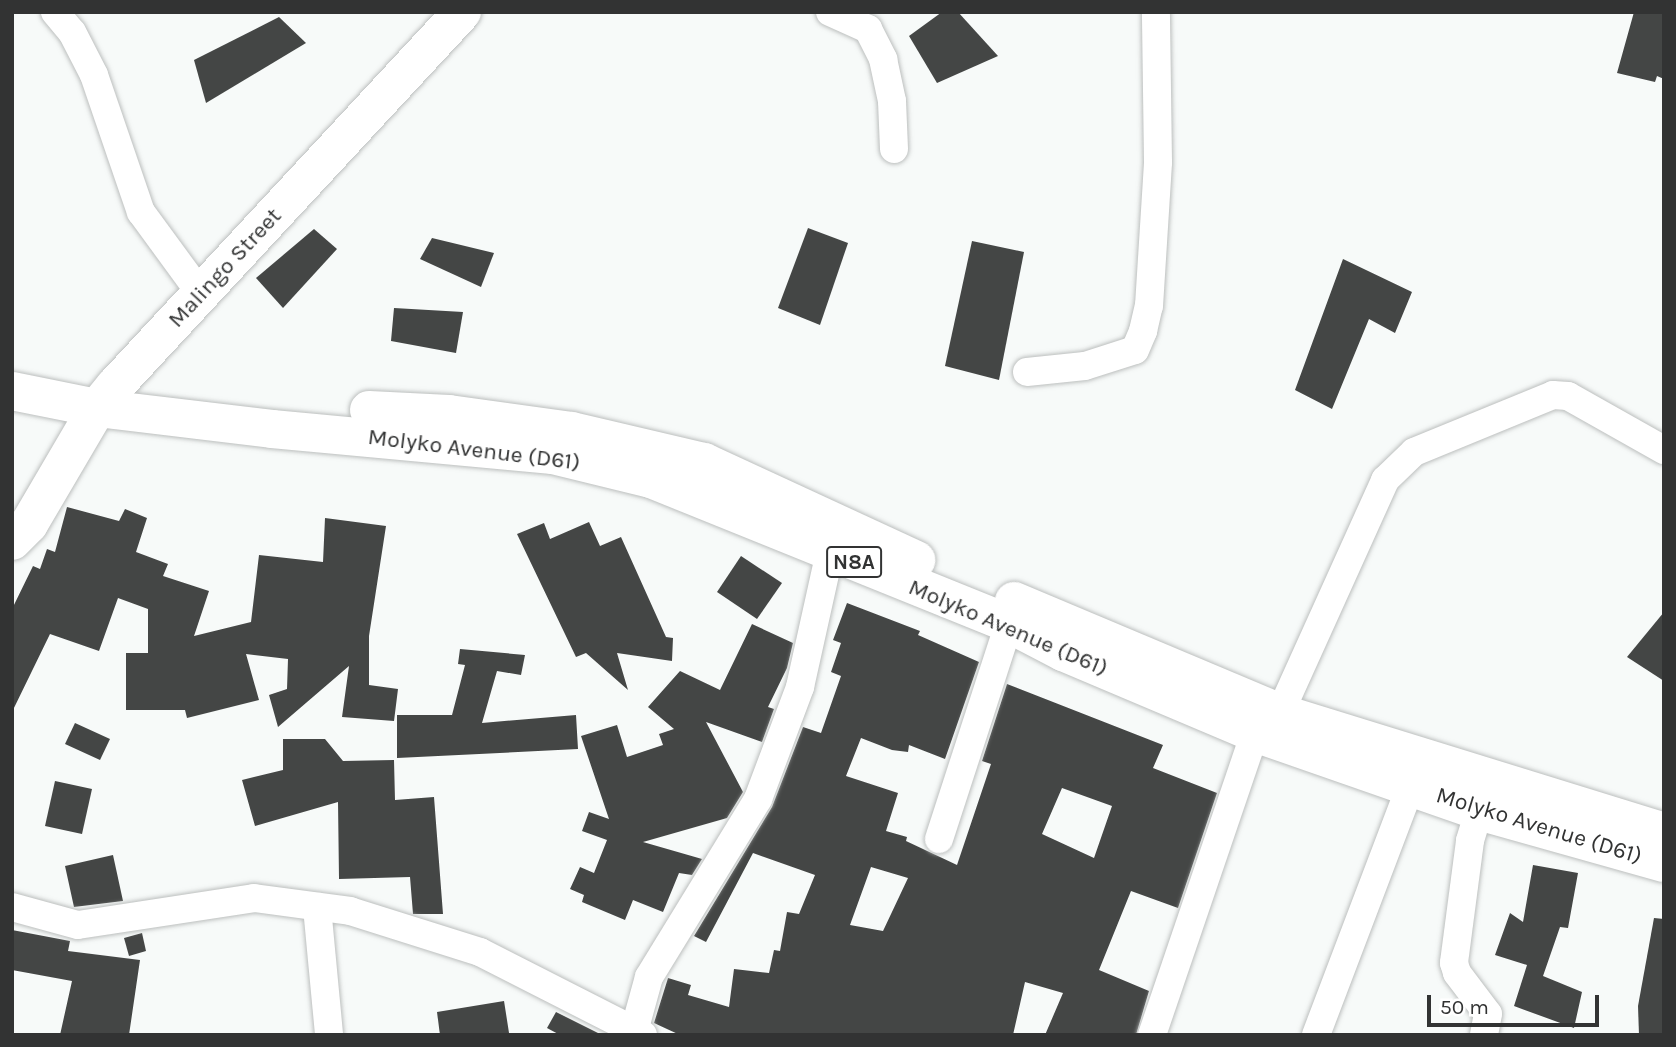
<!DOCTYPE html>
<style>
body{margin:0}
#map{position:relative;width:1676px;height:1047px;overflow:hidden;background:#f7faf9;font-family:Karla,sans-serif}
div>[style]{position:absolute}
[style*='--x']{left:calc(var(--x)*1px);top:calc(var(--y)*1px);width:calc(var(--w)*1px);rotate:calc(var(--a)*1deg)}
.building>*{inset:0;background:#444645}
.roads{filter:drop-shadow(0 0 2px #bcbfbe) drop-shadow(0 0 2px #bcbfbe)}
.street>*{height:28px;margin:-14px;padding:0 14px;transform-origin:14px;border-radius:14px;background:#fff}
.secondary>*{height:38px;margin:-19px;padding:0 19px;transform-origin:19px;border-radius:19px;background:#fff}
.highway>*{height:38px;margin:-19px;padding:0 19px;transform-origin:19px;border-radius:19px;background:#fff}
span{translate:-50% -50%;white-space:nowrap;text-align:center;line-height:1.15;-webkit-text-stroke:7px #fff;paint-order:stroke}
.shield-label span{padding:2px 5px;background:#fff;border:2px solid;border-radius:5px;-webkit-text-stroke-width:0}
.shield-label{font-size:21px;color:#323333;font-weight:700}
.street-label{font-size:23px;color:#323333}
.frame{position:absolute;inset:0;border:14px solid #323333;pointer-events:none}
.scale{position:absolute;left:1427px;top:995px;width:172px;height:32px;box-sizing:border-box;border:4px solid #323333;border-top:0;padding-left:9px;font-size:21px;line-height:24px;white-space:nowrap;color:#323333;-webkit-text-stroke:5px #fff;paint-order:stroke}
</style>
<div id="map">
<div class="building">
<i style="clip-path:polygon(942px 12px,958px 12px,998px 56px,937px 83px,909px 36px)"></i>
<i style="clip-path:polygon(1634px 12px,1664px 12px,1664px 79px,1657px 76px,1655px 82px,1617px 73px)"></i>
<i style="clip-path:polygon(279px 17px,306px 43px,206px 103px,194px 60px)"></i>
<i style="clip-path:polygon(808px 228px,848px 243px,820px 325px,778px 308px)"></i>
<i style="clip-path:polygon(314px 229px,337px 249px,283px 308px,256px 278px)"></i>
<i style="clip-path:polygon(432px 238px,494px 253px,481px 287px,420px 259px)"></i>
<i style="clip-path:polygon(972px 241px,1024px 252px,999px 380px,945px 366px)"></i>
<i style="clip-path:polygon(1343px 259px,1412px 292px,1395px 333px,1369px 319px,1332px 409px,1295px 390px)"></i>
<i style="clip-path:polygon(394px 308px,463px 312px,456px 353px,391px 341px)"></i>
<i style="clip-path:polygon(67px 507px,119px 521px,125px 509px,147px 518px,136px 552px,168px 564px,163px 576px,209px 591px,194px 636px,251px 622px,259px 555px,323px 562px,325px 518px,386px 526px,369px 636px,369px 685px,398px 689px,394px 721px,342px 717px,349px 666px,278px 727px,269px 695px,287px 689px,288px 659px,246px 654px,259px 700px,187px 718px,185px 710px,126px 710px,126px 653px,148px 653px,148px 609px,118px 598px,99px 651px,50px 634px,12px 712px,12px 609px,33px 566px,40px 569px,47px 549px,55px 552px)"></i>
<i style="clip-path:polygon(589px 522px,600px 546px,621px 537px,666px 637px,673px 638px,672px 661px,617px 653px,628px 690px,586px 653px,576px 657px,517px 534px,544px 523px,550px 539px)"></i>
<i style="clip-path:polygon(741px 556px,782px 583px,757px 619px,717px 592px)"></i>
<i style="clip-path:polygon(evenodd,847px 603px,920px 631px,918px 635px,979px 662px,945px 759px,909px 745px,908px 752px,892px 750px,861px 738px,846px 776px,898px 793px,886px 831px,907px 837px,906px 841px,957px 865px,991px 764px,982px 761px,1007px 684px,1163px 745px,1153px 768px,1217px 793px,1178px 908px,1131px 891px,1099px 970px,1149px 991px,1136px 1035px,1045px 1035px,1063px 993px,1025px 982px,1013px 1035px,680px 1035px,654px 1023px,668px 978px,691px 985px,688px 995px,729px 1007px,734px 969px,769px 973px,774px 950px,780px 951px,787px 912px,799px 914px,815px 875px,753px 853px,706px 942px,694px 936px,772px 807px,803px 727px,821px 733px,841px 676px,831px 672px,841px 643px,833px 640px,847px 603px,1062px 788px,1112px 806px,1094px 858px,1042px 834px,1062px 788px,847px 603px,871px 867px,908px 878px,883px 931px,850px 925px,871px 867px)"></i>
<i style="clip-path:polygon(1664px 612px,1664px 681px,1627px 657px)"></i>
<i style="clip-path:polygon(752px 624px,793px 643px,787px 668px,768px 707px,774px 709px,762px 742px,706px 722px,743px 792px,727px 818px,643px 842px,702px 859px,692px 875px,679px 873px,663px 912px,633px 900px,625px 920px,582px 902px,584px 895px,570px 889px,580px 867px,594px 873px,607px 840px,582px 831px,589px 812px,609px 819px,581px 736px,617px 725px,627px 757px,663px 745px,659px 734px,674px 729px,648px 707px,680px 671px,720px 690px)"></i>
<i style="clip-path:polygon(460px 649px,525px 655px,521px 675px,497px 671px,482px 723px,576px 715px,578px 749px,397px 758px,397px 715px,452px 715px,465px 665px,458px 664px)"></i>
<i style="clip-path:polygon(75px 723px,110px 739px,100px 760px,65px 744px)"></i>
<i style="clip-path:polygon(283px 739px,325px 739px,343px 761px,394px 760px,395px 800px,434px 797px,443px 914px,413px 914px,410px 877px,339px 879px,338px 802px,255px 826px,242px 780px,283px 770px)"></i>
<i style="clip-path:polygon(55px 781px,92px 789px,82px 834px,45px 826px)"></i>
<i style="clip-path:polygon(113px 855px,123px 901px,74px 907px,65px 866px)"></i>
<i style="clip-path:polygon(1533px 865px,1578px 873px,1568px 928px,1560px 927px,1543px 976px,1582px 992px,1574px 1028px,1514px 1006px,1527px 965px,1495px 955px,1510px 913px,1523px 922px)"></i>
<i style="clip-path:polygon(1654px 918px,1664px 919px,1664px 1035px,1639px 1035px,1638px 1006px)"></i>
<i style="clip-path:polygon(12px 930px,70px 941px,68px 951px,140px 960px,129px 1035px,60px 1035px,72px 981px,12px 970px)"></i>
<i style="clip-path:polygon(142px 933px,146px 951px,129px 956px,124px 938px)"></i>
<i style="clip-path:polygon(504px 1001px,509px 1033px,440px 1035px,437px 1012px)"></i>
<i style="clip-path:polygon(556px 1012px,602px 1035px,560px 1035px,547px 1028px)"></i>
</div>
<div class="roads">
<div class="street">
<i style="--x:55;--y:12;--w:26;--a:50"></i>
<i style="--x:72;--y:32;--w:48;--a:62.9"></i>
<i style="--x:94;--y:75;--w:145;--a:71.1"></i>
<i style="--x:141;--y:212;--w:102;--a:53.8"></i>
<i style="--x:830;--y:12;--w:42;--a:24.1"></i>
<i style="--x:868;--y:29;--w:34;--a:63"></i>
<i style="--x:883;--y:59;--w:43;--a:77.9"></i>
<i style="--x:892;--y:101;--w:48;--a:87.6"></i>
<i style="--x:1027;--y:372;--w:58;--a:-5.9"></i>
<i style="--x:1085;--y:366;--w:52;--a:-17.7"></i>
<i style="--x:1135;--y:350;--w:21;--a:-67"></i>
<i style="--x:1143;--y:331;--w:26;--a:-77"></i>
<i style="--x:1149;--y:306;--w:144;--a:-86.4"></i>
<i style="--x:1158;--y:162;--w:150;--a:-90.8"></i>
<i style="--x:1280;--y:713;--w:256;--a:-65.7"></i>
<i style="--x:1385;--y:480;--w:40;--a:-44"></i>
<i style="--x:1414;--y:452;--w:150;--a:-22.3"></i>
<i style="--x:1553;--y:395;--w:15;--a:4"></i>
<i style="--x:1568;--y:396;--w:110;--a:29.4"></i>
<i style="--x:1479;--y:811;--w:31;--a:107"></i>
<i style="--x:1470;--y:841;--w:123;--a:97.5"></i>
<i style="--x:1454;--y:963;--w:10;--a:73"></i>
<i style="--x:1457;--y:973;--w:51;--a:52.9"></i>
<i style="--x:1488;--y:1014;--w:21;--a:101"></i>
<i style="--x:939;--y:839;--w:226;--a:-72"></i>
<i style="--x:12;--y:907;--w:68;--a:15.3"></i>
<i style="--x:78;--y:925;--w:178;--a:-8.7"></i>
<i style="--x:254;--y:898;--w:97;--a:7.7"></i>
<i style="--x:350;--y:911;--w:136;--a:17.5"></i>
<i style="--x:480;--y:952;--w:183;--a:27"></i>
<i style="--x:317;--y:907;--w:129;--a:84.6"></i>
<i style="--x:633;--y:1035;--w:60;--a:-74.6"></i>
<i style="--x:649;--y:977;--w:209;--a:-58.5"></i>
<i style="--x:758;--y:799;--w:120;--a:-69.4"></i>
<i style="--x:800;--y:687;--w:138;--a:-77.5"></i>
<i style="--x:1152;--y:1035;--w:319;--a:-71.2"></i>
<i style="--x:1316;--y:1035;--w:285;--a:-69.2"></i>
</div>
<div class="secondary">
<i style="--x:12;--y:541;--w:24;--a:-45"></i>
<i style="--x:29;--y:524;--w:134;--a:-59.6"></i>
<i style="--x:97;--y:408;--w:28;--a:-51"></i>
<i style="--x:115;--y:386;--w:510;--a:-47.14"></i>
</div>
<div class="highway">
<i style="--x:12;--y:391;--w:87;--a:11.3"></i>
<i style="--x:97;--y:408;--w:176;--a:6.8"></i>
<i style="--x:272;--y:429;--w:282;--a:5.3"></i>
<i style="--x:553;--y:455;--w:101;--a:13.8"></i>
<i style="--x:651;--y:479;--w:386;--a:22"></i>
<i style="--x:1009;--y:624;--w:61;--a:27.4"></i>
<i style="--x:1063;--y:652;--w:208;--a:22.9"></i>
<i style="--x:1255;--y:733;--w:237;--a:19.2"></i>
<i style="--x:1479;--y:811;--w:192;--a:15.7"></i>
<i style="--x:369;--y:410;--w:80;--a:2.9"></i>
<i style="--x:449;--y:414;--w:124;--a:7.9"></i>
<i style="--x:572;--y:431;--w:136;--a:13.2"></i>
<i style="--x:704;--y:462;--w:234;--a:24.8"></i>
<i style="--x:1014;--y:601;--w:289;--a:22.8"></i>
<i style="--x:1280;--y:713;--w:402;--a:17.2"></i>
</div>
</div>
<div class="shield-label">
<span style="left:854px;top:562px">N8A</span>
</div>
<div class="street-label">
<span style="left:225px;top:268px;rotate:-47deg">Malingo Street</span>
<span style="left:474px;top:450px;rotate:7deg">Molyko Avenue (D61)</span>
<span style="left:1008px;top:628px;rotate:23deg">Molyko Avenue (D61)</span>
<span style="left:1539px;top:826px;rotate:17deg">Molyko Avenue (D61)</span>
</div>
<div class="frame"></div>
<div class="scale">50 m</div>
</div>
